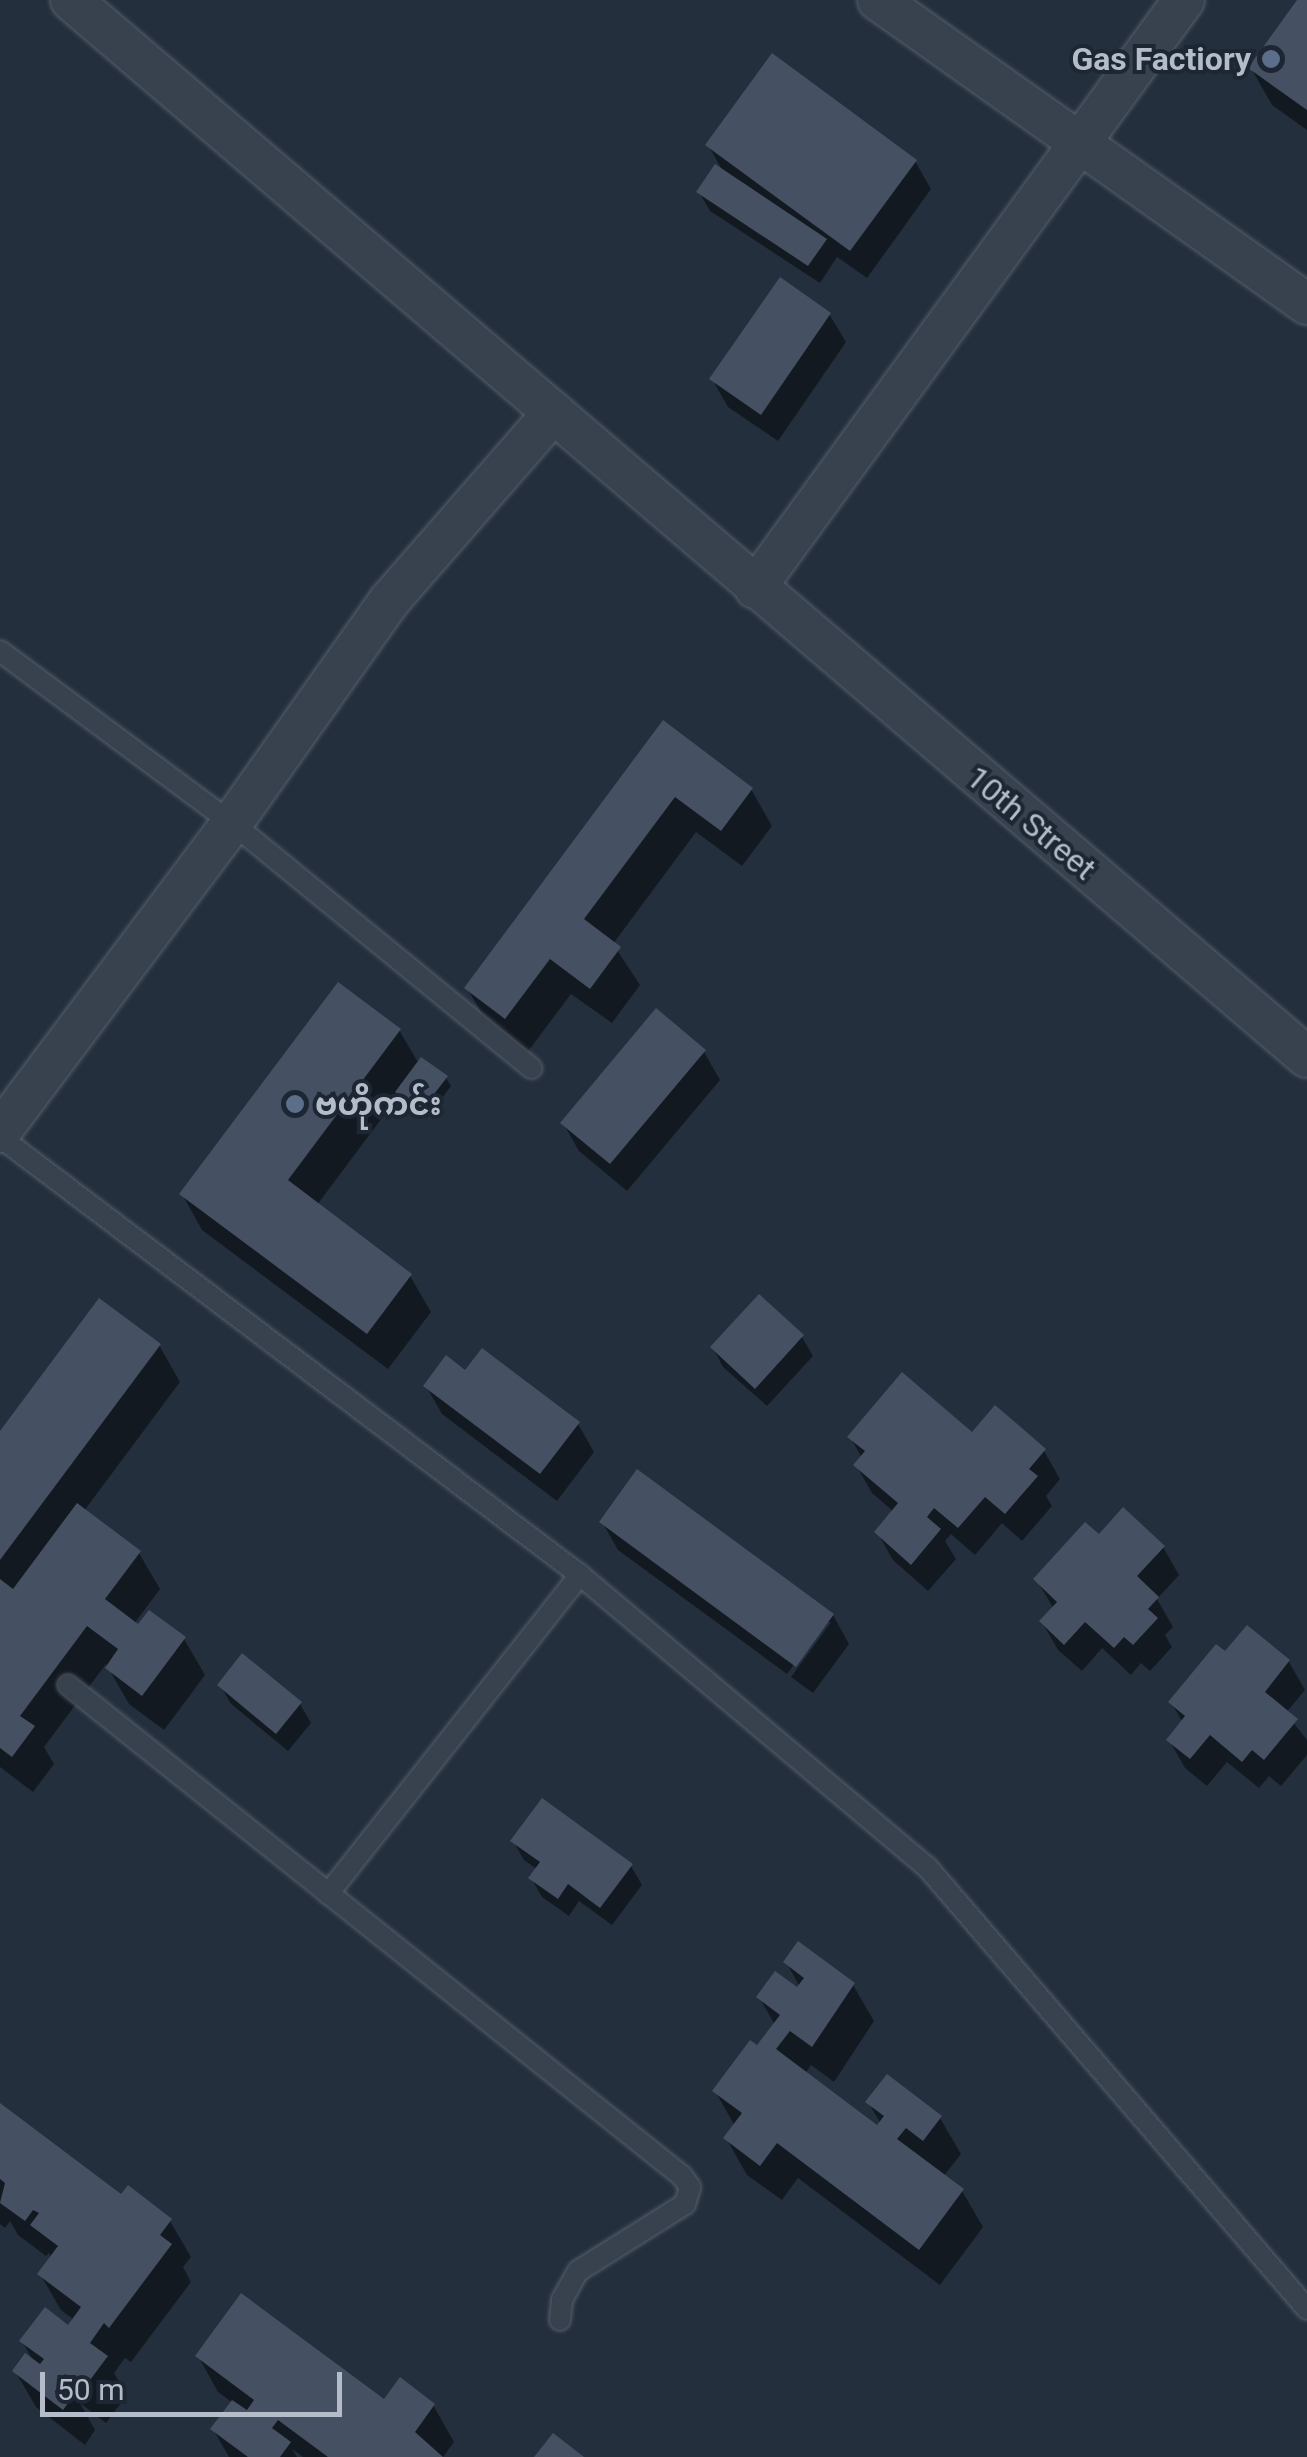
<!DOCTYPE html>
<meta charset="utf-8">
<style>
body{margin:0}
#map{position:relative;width:1307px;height:2457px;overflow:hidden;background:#242f3e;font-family:Roboto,"Noto Sans Myanmar",sans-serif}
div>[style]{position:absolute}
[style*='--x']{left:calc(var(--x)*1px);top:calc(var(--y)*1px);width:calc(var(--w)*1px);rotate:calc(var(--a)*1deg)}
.shadow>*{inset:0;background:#0007}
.building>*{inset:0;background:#455162}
.roads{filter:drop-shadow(0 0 2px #565f6c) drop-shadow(0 0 2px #565f6c)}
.lane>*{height:20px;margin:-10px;padding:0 10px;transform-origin:10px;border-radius:10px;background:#38414e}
.street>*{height:40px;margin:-20px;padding:0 20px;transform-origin:20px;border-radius:20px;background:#38414e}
.dots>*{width:28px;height:28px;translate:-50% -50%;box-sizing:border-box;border:5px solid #1d2633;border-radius:50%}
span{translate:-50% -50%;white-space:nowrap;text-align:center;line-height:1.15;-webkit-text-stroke:8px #1d2633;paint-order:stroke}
.poi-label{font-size:32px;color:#b4bcc9;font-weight:700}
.right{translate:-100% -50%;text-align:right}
.left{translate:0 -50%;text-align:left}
.street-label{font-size:32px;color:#b4bcc9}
.scale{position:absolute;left:40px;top:2372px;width:302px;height:45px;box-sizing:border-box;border:5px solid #b4bcc9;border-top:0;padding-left:12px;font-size:30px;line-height:35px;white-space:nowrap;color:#b4bcc9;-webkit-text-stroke:8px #1d2633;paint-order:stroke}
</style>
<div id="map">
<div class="shadow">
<i style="clip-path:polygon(1300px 0,1307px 0,1307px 130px,1272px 105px,1251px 68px)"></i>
<i style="clip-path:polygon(708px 145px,915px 161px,931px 189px,867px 278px,837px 257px,820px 283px,710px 211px,699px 192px,724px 173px)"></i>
<i style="clip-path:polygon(829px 314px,846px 342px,778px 441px,728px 407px,712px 379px)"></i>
<i style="clip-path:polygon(663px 724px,751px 789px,772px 826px,742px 866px,696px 832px,613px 944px,640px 985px,612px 1023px,571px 994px,526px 1054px,488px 1024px,467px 988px)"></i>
<i style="clip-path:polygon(399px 1030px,419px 1064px,446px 1078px,451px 1086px,427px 1118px,400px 1094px,317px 1205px,410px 1276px,431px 1312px,388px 1369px,202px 1230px,182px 1194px)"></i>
<i style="clip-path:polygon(704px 1052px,720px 1080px,627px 1191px,579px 1151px,563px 1123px)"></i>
<i style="clip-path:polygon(802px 1337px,813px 1356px,767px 1406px,723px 1367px,713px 1348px)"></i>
<i style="clip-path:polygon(159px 1345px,180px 1382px,84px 1511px,139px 1553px,160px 1589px,134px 1624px,184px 1639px,205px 1675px,164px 1730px,129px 1704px,106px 1664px,44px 1747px,54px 1764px,33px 1792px,0 1767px,0 1435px)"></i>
<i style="clip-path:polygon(426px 1386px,578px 1424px,594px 1452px,557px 1501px,442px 1414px)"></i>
<i style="clip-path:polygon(973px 1435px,1044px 1451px,1060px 1479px,1046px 1496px,1052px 1506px,1022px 1541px,1002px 1523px,975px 1555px,951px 1534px,945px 1541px,956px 1559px,928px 1591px,893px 1560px,877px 1532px,894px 1512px,872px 1493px,856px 1465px,862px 1458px,850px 1437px)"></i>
<i style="clip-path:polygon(602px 1522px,833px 1615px,849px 1644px,813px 1693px,791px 1677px,831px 1622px,825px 1622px,787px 1674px,618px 1550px)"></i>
<i style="clip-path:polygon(1099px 1537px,1163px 1547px,1179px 1575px,1157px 1599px,1173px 1627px,1165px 1635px,1172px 1647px,1150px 1671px,1141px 1663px,1131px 1675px,1102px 1648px,1082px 1671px,1058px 1650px,1042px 1622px,1054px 1609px,1036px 1579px)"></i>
<i style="clip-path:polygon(1247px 1628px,1289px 1662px,1305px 1690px,1286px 1713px,1307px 1740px,1307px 1755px,1281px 1786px,1269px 1776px,1259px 1788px,1227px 1762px,1207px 1786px,1185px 1768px,1169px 1740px,1183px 1723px,1171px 1702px,1226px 1655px)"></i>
<i style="clip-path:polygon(220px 1685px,300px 1704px,311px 1723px,288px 1751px,231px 1704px)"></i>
<i style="clip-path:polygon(513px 1841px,631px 1866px,642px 1885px,612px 1925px,579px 1901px,569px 1916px,542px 1897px,531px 1878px,538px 1870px,524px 1860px)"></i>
<i style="clip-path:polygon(786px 1962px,853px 1985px,874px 2021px,834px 2082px,811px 2065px,805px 2074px,878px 2129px,881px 2124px,868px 2102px,940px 2118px,961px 2154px,943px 2177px,962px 2191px,983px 2227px,940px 2285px,798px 2178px,782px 2200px,747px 2175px,726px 2138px,735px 2126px,715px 2091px,775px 2025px,759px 1997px,800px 1987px)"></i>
<i style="clip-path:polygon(0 2106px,122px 2198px,170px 2221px,191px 2257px,183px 2267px,191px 2282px,131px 2362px,125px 2358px,114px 2373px,127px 2395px,106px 2423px,80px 2403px,95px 2430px,85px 2445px,36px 2407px,15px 2371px,34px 2362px,22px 2341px,68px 2329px,74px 2320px,61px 2310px,40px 2274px,52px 2258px,49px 2253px,46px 2256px,18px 2235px,10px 2221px,5px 2228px,0 2224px)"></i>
<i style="clip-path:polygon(198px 2356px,385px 2402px,433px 2405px,454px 2442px,443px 2457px,303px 2457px,292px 2449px,297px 2457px,229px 2457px,213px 2429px,233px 2403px,218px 2392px)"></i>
</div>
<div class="building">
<i style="clip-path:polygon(1297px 0,1307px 0,1307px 110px,1248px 68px)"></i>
<i style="clip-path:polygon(772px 53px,917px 160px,850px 251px,705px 145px)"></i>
<i style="clip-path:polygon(715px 164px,827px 239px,808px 266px,696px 192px)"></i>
<i style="clip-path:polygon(780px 277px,831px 313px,761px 415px,709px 379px)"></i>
<i style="clip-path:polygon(663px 720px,753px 788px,721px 831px,675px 797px,584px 919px,621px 947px,590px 989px,550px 959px,505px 1019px,464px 988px)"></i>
<i style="clip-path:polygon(338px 982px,401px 1029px,288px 1180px,412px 1274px,367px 1334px,179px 1194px)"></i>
<i style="clip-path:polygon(656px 1008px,706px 1050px,610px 1164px,560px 1123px)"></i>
<i style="clip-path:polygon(421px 1057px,448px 1076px,421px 1111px,395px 1092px)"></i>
<i style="clip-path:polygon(759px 1294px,804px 1335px,755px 1389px,710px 1347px)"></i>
<i style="clip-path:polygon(99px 1298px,161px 1344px,0 1560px,0 1431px)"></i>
<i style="clip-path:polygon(482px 1348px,580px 1422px,540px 1474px,423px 1386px,446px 1355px,465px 1370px)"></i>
<i style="clip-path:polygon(902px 1372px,972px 1432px,995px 1405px,1046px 1449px,1029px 1469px,1038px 1476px,1005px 1514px,985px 1497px,958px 1528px,934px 1508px,927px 1517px,941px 1529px,911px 1565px,874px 1532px,898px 1503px,853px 1465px,865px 1451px,847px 1437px)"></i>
<i style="clip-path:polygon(637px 1469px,834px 1614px,796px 1667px,599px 1522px)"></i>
<i style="clip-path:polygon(77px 1503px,141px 1551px,105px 1599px,138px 1624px,149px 1610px,186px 1637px,142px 1696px,105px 1668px,118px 1649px,87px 1626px,20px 1716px,35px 1726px,12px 1757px,0 1748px,0 1579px,13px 1589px)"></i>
<i style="clip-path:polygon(1123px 1507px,1165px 1546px,1137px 1576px,1159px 1597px,1148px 1609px,1158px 1618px,1133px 1645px,1124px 1637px,1114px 1648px,1085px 1622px,1064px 1645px,1039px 1621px,1057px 1602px,1033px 1579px,1085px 1522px,1099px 1534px)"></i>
<i style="clip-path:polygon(1247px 1625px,1290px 1660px,1265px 1692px,1298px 1719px,1264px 1760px,1252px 1750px,1242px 1762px,1210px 1735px,1190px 1759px,1166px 1740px,1185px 1716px,1168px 1702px,1216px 1644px,1225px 1651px)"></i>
<i style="clip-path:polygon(242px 1653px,302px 1702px,276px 1734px,217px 1685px)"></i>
<i style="clip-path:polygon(542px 1798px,633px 1864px,600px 1908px,568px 1884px,558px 1899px,528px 1878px,540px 1862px,510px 1841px)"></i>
<i style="clip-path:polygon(798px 1941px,855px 1983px,812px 2047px,790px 2031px,776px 2049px,877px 2125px,884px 2116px,865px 2102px,887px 2074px,942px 2116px,923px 2141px,906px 2128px,897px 2139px,964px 2189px,919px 2250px,777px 2143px,760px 2166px,723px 2138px,742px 2113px,712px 2091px,750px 2040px,757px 2045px,780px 2015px,756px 1997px,775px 1971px,797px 1987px,804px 1978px,783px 1962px)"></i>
<i style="clip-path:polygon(0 2103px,121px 2194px,128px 2185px,172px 2219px,160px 2235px,172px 2244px,109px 2328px,104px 2323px,90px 2343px,108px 2356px,84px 2388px,65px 2374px,60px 2380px,76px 2392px,63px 2410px,12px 2371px,25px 2353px,40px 2364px,44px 2359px,19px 2341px,45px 2307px,68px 2325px,81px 2307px,37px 2274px,58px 2246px,30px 2225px,39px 2213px,33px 2210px,25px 2221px,0 2203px,5px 2183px,0 2179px)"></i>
<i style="clip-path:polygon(241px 2293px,384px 2399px,400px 2377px,435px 2404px,415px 2432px,443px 2457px,328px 2457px,278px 2420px,272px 2428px,291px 2442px,280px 2457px,248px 2457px,210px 2429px,232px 2400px,247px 2410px,254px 2400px,195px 2356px)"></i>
<i style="clip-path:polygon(553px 2433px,584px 2457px,534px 2457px)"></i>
</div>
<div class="roads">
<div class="lane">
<i style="--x:0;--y:651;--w:289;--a:36.6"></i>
<i style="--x:232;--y:823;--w:387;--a:39.3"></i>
<i style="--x:0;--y:1137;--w:727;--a:37.06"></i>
<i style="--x:580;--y:1575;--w:454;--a:40.1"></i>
<i style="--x:927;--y:1867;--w:583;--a:49.31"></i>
<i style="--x:68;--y:1685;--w:786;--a:38.65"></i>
<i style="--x:682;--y:2176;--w:14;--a:54"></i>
<i style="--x:690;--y:2187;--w:18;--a:106"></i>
<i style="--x:685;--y:2204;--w:126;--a:147.9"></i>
<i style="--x:578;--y:2271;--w:33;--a:119"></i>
<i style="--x:562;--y:2300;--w:20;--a:96"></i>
<i style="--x:328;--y:1894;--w:407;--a:-51.7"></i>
</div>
<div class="street">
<i style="--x:71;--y:0;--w:1626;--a:40.54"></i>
<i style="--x:878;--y:0;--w:526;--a:35.32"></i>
<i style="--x:755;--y:588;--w:728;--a:-53.89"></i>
<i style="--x:0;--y:1132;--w:386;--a:-53.1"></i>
<i style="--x:232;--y:823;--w:273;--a:-54.7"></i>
<i style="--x:390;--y:600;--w:249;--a:-48.9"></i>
</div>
</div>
<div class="dots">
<i style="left:1271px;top:59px;background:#5c6f8a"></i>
<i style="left:295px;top:1104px;background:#5c6f8a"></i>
</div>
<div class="poi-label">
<span class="right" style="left:1251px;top:59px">Gas Factiory</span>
<span class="left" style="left:315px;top:1104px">ဗဟိုကင်း</span>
</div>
<div class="street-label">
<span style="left:1031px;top:823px;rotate:40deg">10th Street</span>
</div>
<div class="scale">50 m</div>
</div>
